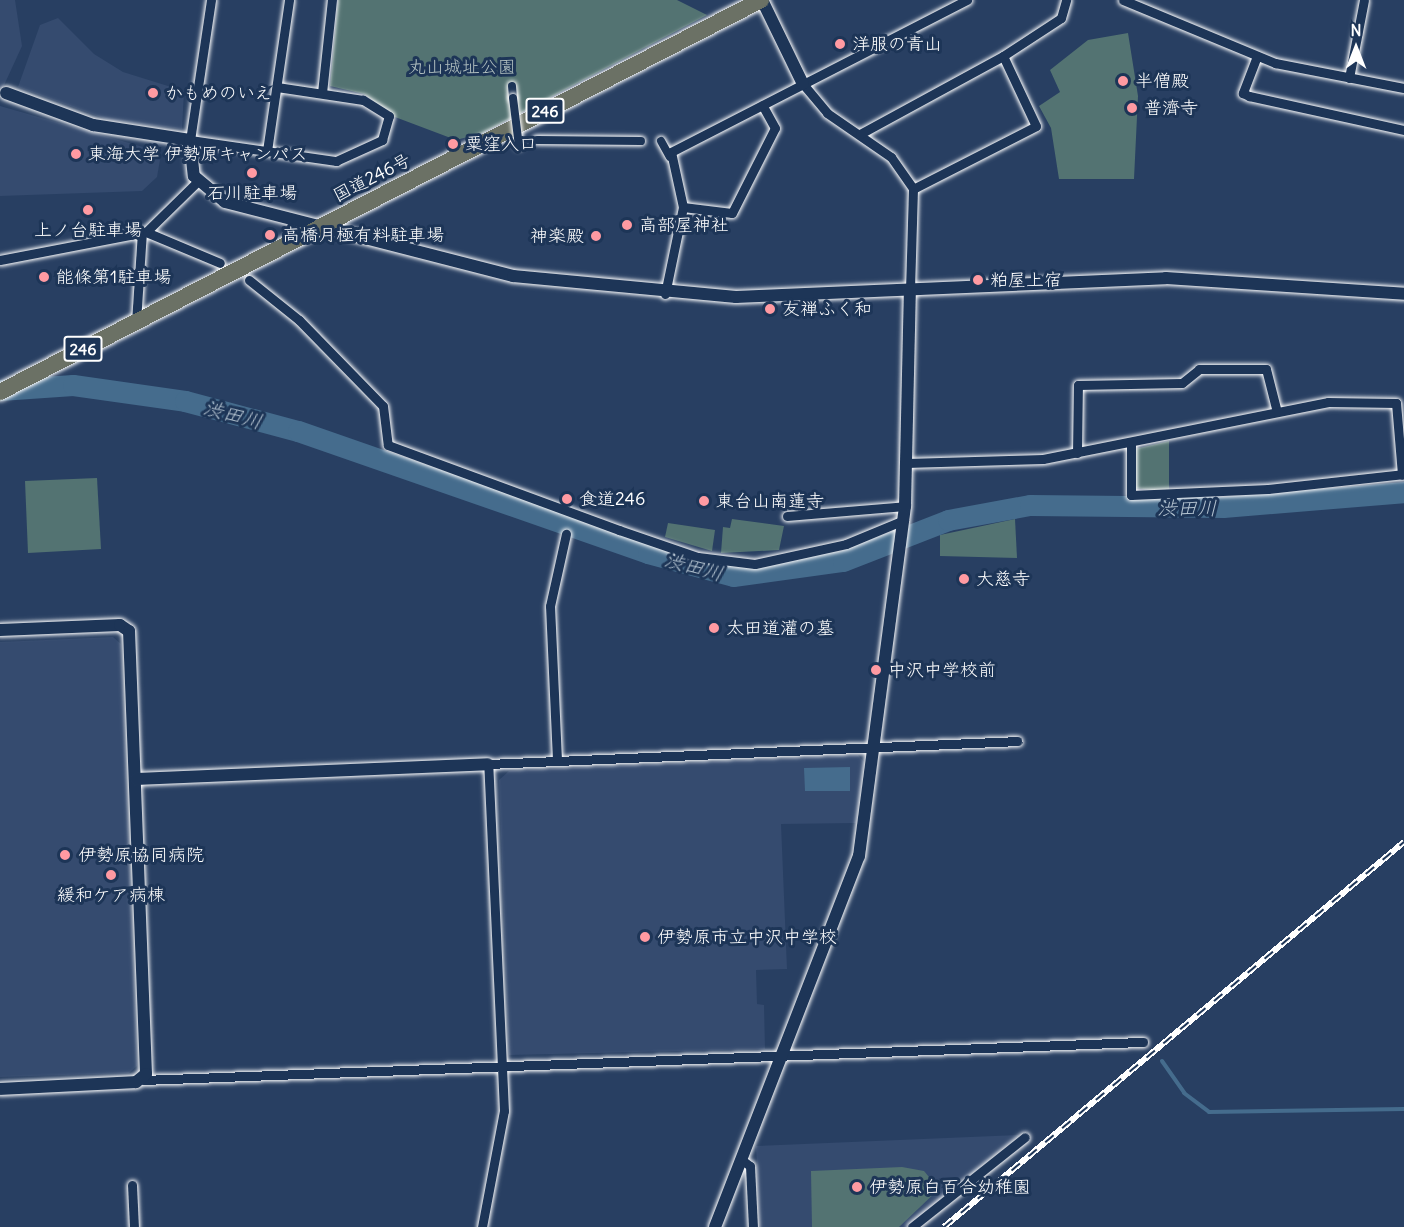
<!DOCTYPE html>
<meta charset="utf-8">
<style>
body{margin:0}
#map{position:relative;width:1404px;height:1227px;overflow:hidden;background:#283f62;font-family:Delius,"Klee One",sans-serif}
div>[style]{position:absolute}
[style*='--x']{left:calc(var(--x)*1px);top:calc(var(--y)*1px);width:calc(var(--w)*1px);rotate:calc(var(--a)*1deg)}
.built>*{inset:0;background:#354b6f}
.green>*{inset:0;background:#537372}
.water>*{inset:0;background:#456c8d}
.stream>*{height:4px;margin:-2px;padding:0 2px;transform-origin:2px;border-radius:2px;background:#456c8d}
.river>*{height:21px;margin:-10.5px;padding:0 10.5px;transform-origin:10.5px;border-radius:10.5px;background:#456c8d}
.roads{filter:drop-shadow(0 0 2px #fff) drop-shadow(0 0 2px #fff)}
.pedestrian>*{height:8px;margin:-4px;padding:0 4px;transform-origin:4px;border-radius:4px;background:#1d3557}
.minor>*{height:9px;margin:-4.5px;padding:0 4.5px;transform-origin:4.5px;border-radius:4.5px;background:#1d3557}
.tertiary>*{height:12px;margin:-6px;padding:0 6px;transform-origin:6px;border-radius:6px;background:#1d3557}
.trunk>*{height:16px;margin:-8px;padding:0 8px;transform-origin:8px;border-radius:8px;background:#6b7165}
.rail>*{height:6px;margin-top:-3px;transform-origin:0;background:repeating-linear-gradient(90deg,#1d3557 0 11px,#fff 0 22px);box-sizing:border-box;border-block:2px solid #fff}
.bridges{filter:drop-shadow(0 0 2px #fff) drop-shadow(0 0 2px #fff)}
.pedestrian-bridge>*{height:8px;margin:-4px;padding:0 4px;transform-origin:4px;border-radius:4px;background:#1d3557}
.dots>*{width:16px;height:16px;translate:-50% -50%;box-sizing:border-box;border:3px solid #1d3557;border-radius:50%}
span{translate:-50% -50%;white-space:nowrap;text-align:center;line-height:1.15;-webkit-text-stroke:6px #1d3557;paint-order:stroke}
.shield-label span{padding:2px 4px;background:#1d3557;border:2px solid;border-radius:4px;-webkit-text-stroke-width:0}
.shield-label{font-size:16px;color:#fff;font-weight:700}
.poi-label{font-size:18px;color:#fff}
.left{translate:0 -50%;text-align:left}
.right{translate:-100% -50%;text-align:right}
.park-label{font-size:18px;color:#b2c0c0}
.street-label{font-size:18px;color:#fff}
.water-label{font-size:20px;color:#b5c4d1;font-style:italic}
.north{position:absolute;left:1326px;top:18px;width:60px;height:60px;-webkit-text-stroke:4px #1d3557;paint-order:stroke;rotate:0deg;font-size:16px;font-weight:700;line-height:24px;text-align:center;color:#fff}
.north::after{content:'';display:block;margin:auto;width:21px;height:27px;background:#fff;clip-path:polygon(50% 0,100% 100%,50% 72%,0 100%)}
</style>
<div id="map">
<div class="built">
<i style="clip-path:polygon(0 0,15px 0,22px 46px,0 94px)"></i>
<i style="clip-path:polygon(58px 18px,94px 54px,123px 72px,184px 91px,182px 129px,109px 120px,18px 87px,40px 25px)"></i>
<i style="clip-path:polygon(0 106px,143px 147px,160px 160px,157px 177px,142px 191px,0 196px)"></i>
<i style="clip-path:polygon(113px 637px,121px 644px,137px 1066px,129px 1073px,0 1077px,0 642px)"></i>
<i style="clip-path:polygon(858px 755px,864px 762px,856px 823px,781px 824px,787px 969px,756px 970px,757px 1004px,764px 1005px,765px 1049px,509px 1055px,499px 780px,509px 771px)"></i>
<i style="clip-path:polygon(1019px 1135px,906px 1227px,760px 1227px,756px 1146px)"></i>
</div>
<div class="green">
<i style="clip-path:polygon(338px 0,677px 0,707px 15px,483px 133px,456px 140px,395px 117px,364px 94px,330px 86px)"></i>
<i style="clip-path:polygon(1128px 33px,1138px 96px,1134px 179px,1059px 179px,1051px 128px,1039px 106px,1060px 92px,1050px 70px,1088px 40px)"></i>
<i style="clip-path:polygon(1169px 441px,1169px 492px,1135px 488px,1135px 449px)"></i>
<i style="clip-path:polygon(97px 478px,101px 549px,28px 553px,25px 481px)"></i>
<i style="clip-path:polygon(732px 519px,784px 526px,779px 550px,721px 553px,723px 527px,730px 528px)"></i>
<i style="clip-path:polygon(1015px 519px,1017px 558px,940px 556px,940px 535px)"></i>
<i style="clip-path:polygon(668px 523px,715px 530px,712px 551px,665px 537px)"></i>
<i style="clip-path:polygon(902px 1167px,924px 1171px,939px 1189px,899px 1227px,812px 1227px,811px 1171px)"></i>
</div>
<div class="water">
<i style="clip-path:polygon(850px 767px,850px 791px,805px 791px,804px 768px)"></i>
</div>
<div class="stream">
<i style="--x:1162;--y:1061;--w:39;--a:55"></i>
<i style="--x:1184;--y:1093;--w:31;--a:37"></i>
<i style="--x:1209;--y:1112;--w:195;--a:-0.9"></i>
</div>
<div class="river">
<i style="--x:0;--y:390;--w:73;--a:-3.9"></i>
<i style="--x:73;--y:385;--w:113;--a:8.1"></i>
<i style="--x:185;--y:401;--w:117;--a:14.9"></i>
<i style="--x:298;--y:431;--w:371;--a:19.2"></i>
<i style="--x:648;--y:553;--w:88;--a:15.1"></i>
<i style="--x:733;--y:576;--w:111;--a:-7.8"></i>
<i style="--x:843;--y:561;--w:113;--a:-21.3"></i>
<i style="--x:948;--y:520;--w:83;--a:-10.4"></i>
<i style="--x:1030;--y:505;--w:193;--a:0.6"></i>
<i style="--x:1223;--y:507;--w:182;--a:-4.7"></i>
</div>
<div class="roads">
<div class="pedestrian">
<i style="--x:512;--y:86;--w:12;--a:85"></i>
<i style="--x:537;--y:140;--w:104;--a:0.6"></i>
<i style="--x:661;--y:141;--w:18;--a:61"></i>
</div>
<div class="minor">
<i style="--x:211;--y:0;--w:142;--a:98.5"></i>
<i style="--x:190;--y:140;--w:148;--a:8.2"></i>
<i style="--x:336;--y:161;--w:51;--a:-24.5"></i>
<i style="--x:382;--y:140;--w:25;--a:-74"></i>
<i style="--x:389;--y:116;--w:31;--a:-148"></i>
<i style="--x:363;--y:100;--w:87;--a:-171.4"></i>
<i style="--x:1123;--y:0;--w:165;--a:22.5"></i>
<i style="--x:1275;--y:63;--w:131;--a:11"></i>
<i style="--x:1257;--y:56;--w:40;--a:111"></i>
<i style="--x:1243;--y:93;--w:7;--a:27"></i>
<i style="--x:1249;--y:96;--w:159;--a:12.4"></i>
<i style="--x:1349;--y:78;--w:79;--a:-79.1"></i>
<i style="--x:803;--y:84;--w:38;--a:50"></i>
<i style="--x:827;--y:113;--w:78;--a:34.5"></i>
<i style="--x:891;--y:157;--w:39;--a:55"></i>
<i style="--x:913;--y:189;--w:101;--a:91.7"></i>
<i style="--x:322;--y:93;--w:94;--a:-83.9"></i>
<i style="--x:860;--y:134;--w:163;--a:-28.6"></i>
<i style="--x:1003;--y:56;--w:69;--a:-33.2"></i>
<i style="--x:1061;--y:18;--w:19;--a:-74"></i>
<i style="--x:267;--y:151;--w:153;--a:-81.7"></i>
<i style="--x:913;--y:189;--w:138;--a:-27.1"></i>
<i style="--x:1036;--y:126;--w:77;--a:-115.2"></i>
<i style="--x:683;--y:207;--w:49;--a:7"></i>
<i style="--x:732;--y:213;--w:95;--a:-63.2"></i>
<i style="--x:775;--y:128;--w:26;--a:-119"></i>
<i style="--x:146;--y:232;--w:80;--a:22.7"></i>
<i style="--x:0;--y:260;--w:149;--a:-10.9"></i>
<i style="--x:146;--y:232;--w:71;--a:-44.4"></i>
<i style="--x:249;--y:280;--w:64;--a:38.7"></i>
<i style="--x:299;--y:320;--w:120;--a:45.7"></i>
<i style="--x:383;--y:406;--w:39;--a:83"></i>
<i style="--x:388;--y:445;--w:246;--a:20.2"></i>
<i style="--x:619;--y:530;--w:83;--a:18.9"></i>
<i style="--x:698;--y:557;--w:57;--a:7"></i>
<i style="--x:755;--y:564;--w:93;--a:-12.4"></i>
<i style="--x:846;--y:544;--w:63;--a:-22.5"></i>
<i style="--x:665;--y:294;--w:89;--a:-78.3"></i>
<i style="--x:683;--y:207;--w:56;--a:-102.3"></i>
<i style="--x:671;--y:152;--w:333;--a:-27.2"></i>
<i style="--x:136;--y:322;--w:90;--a:-86.2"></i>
<i style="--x:1131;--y:444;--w:51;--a:90"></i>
<i style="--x:1131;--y:495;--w:137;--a:-2.5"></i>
<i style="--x:1268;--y:489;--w:137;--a:-6.3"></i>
<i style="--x:1077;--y:453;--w:68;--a:-89.2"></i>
<i style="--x:1078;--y:385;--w:104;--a:-1.1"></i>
<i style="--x:1182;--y:383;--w:22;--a:-39"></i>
<i style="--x:1199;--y:369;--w:67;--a:0"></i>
<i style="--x:1266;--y:369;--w:44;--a:75.7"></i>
<i style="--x:906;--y:463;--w:137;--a:-1.7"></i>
<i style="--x:1043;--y:459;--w:291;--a:-11.3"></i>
<i style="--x:1328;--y:402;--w:68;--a:0.8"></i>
<i style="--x:1396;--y:403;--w:72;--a:85.2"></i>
<i style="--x:787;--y:516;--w:118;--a:-4.8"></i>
<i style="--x:557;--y:760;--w:154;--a:-92.6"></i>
<i style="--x:550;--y:606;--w:74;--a:-77.5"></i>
<i style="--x:143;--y:1080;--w:1001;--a:-2.18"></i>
<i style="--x:742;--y:1160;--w:10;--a:37"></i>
<i style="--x:750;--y:1166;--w:61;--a:87.2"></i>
<i style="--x:132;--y:1185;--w:42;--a:87.3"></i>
<i style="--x:482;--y:1227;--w:118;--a:-79.3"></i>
<i style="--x:504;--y:1111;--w:347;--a:-92.6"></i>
<i style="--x:488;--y:764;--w:530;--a:-2.48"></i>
<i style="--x:912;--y:1227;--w:144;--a:-38.5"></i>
</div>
<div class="tertiary">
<i style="--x:762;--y:0;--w:93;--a:64"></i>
<i style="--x:6;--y:93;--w:93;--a:20.2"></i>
<i style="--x:93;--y:125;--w:98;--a:8.8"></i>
<i style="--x:190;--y:140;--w:36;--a:84"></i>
<i style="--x:194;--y:176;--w:40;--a:40"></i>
<i style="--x:225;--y:202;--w:297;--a:14.4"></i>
<i style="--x:513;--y:276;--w:224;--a:5.4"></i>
<i style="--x:736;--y:297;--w:430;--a:-2.5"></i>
<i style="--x:1166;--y:278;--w:239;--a:3.8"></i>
<i style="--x:0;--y:630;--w:120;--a:-2.4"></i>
<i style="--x:120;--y:625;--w:11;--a:34"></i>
<i style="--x:129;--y:631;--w:443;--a:87.8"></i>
<i style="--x:146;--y:1074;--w:13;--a:141"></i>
<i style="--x:136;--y:1082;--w:136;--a:177.1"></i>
<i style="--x:136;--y:779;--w:352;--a:-2.4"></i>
<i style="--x:715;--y:1227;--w:398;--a:-68.8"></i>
<i style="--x:859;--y:856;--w:353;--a:-82.5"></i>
<i style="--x:905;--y:506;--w:216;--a:-88.7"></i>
</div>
<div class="trunk">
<i style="--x:0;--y:392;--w:856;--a:-27.25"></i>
</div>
</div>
<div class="rail">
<i style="--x:944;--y:1227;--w:600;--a:-39.93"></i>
</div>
<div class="bridges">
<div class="pedestrian-bridge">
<i style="--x:513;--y:98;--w:48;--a:82.9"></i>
</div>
</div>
<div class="dots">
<i style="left:840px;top:44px;background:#ff9aa2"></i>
<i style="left:1123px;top:81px;background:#ff9aa2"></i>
<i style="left:153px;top:93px;background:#ff9aa2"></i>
<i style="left:1132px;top:108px;background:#ff9aa2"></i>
<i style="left:453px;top:144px;background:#ff9aa2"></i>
<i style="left:76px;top:154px;background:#ff9aa2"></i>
<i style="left:252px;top:173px;background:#ff9aa2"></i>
<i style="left:88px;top:210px;background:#ff9aa2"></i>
<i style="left:627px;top:225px;background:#ff9aa2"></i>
<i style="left:270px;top:235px;background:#ff9aa2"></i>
<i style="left:596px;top:236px;background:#ff9aa2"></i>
<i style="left:44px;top:277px;background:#ff9aa2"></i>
<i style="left:978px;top:280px;background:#ff9aa2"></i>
<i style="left:770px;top:309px;background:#ff9aa2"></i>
<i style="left:567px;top:499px;background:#ff9aa2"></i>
<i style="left:704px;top:501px;background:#ff9aa2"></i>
<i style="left:964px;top:579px;background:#ff9aa2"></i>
<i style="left:714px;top:628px;background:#ff9aa2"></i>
<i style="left:876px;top:670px;background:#ff9aa2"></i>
<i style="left:65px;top:855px;background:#ff9aa2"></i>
<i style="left:111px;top:875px;background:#ff9aa2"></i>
<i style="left:645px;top:937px;background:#ff9aa2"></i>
<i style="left:857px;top:1187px;background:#ff9aa2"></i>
</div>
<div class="shield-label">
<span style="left:545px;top:111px">246</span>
<span style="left:83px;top:349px">246</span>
</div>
<div class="poi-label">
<span class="left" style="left:852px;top:44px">洋服の青山</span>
<span class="left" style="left:1135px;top:81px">半僧殿</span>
<span class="left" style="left:165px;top:93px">かもめのいえ</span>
<span class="left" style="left:1144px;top:108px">普濟寺</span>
<span class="left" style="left:465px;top:144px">粟窪入口</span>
<span class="left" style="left:88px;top:154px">東海大学 伊勢原キャンパス</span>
<span style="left:252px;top:193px">石川駐車場</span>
<span class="left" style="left:639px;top:225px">高部屋神社</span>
<span style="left:88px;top:230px">上ノ台駐車場</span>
<span class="left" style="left:282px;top:235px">高橋月極有料駐車場</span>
<span class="right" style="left:584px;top:236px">神楽殿</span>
<span class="left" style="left:56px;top:277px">能條第1駐車場</span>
<span class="left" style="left:990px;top:280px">粕屋上宿</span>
<span class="left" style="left:782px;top:309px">友禅ふく和</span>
<span class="left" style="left:579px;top:499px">食道246</span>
<span class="left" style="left:716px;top:501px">東台山南蓮寺</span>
<span class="left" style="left:976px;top:579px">大慈寺</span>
<span class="left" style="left:726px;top:628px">太田道灌の墓</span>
<span class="left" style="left:888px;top:670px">中沢中学校前</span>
<span class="left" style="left:78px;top:855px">伊勢原協同病院</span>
<span style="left:111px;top:895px">緩和ケア病棟</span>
<span class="left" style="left:657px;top:937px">伊勢原市立中沢中学校</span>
<span class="left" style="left:869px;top:1187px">伊勢原白百合幼稚園</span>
</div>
<div class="park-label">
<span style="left:462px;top:67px">丸山城址公園</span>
</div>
<div class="street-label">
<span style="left:372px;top:178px;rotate:-27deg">国道246号</span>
</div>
<div class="water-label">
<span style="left:233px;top:414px;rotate:15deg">渋田川</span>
<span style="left:1187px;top:507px">渋田川</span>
<span style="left:694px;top:566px;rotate:15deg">渋田川</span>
</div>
<div class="north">N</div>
</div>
